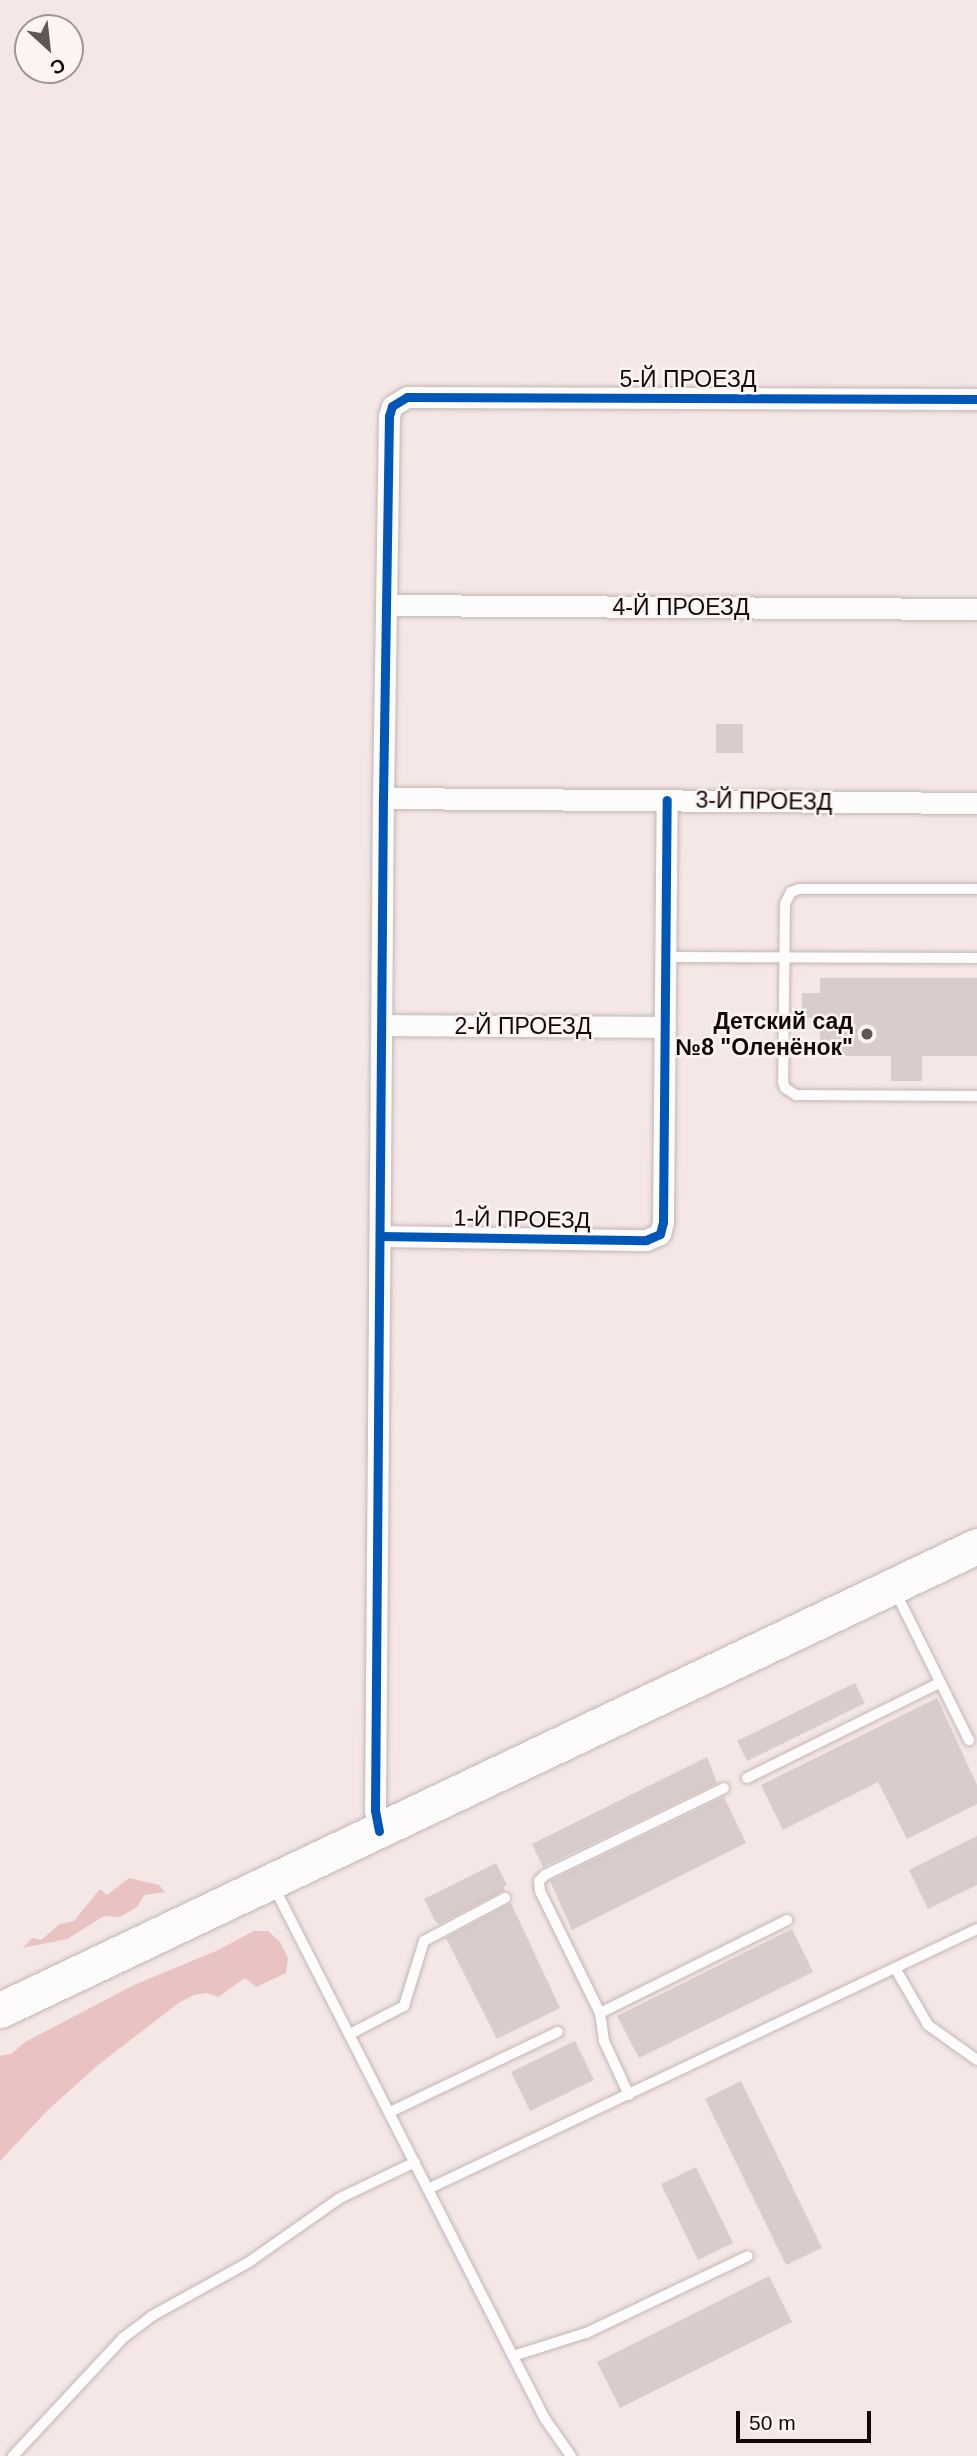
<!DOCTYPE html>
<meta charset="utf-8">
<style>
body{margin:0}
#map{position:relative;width:977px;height:2456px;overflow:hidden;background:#f4e7e6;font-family:Helvetica,sans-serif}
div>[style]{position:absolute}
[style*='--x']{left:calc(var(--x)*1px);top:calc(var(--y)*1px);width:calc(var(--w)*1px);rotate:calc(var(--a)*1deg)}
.green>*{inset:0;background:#e9c3c1}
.building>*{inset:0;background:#d9cccb}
.roads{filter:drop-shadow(0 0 2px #c2b6b4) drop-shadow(0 0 2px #c2b6b4)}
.lane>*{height:10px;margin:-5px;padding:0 5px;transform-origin:5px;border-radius:5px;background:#fdfbfb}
.street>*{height:21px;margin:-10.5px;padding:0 10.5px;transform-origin:10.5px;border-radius:10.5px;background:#fdfbfb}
.primary>*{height:35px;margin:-17.5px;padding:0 17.5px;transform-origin:17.5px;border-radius:17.5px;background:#fdfbfb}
.cycleway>*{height:9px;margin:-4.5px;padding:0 4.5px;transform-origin:4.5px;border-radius:4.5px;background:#0057b8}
.dots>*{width:19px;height:19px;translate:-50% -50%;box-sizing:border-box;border:4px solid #fcf4f3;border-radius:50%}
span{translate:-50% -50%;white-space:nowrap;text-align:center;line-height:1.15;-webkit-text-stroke:5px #fcf4f3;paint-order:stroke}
.street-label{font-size:23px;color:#140807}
.poi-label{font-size:23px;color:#140807;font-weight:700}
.right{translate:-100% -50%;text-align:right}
.north{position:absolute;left:14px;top:14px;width:70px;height:70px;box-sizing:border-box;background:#fcf4f3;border:2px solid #9f9695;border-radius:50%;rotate:153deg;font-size:19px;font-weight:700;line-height:28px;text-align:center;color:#140807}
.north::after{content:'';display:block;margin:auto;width:24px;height:32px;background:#625655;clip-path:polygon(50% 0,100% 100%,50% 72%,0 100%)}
.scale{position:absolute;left:736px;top:2411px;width:135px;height:32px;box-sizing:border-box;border:4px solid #140807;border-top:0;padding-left:9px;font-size:21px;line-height:24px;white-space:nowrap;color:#140807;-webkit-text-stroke:5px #fcf4f3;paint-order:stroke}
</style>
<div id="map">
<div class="green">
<i style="clip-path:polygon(129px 1878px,159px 1885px,165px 1892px,144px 1895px,137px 1907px,120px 1917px,104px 1916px,67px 1939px,23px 1948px,32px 1938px,41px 1940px,60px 1924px,74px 1921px,100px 1889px,107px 1895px)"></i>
<i style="clip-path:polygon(254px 1931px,268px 1931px,280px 1942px,288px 1958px,286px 1973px,256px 1987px,245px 1978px,218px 1997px,207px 1993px,194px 1995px,180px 2002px,98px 2065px,47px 2111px,0 2161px,0 2056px,11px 2054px,25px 2042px,134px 1985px,216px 1951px)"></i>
</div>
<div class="building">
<i style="clip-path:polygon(716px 724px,743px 724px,743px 753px,716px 753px)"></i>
<i style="clip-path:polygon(820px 978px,977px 978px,977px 1056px,922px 1056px,922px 1081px,891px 1081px,891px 1056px,820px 1056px,820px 1018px,802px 1018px,802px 993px,820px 993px)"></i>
<i style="clip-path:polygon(855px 1683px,865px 1703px,747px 1761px,737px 1741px)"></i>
<i style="clip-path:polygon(937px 1698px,977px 1785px,977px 1804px,907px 1839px,878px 1782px,783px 1830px,761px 1785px)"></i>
<i style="clip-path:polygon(707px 1757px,717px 1783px,543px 1867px,532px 1844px)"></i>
<i style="clip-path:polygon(724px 1797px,746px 1843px,572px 1930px,550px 1881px)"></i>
<i style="clip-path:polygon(977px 1836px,977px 1885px,928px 1909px,909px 1870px)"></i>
<i style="clip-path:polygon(496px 1863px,507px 1885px,503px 1887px,505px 1890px,439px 1924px,435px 1921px,424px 1899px)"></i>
<i style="clip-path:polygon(511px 1903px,560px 2008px,497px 2039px,446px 1938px)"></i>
<i style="clip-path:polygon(792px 1929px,813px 1972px,639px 2058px,617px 2016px)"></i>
<i style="clip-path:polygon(575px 2041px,594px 2080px,530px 2111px,511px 2072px)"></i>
<i style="clip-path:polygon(741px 2081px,822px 2248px,786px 2265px,705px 2099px)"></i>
<i style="clip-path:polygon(696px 2167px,733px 2243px,698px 2260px,661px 2184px)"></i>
<i style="clip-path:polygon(769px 2276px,792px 2322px,620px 2408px,597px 2362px)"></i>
</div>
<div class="roads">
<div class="lane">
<i style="--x:977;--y:889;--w:178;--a:180"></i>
<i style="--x:799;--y:889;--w:9;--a:159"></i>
<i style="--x:791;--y:892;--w:13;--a:117"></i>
<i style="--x:785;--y:904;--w:178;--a:90.6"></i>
<i style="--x:783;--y:1082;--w:6;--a:72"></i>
<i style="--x:785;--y:1088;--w:13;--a:32"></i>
<i style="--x:796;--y:1095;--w:181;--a:0.3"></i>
<i style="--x:666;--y:957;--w:311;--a:0.2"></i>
<i style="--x:894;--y:1589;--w:169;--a:63.6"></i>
<i style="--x:747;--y:1778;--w:214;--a:-26.3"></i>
<i style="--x:273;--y:1885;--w:599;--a:63.01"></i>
<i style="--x:545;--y:2419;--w:45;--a:54.9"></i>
<i style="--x:895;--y:1968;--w:66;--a:59.9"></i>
<i style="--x:928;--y:2025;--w:60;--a:35.5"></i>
<i style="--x:600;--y:2013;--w:209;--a:-26.4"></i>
<i style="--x:350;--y:2034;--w:61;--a:-27.4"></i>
<i style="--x:404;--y:2006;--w:68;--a:-72.9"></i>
<i style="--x:424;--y:1941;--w:92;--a:-28"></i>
<i style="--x:629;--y:2095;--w:60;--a:-114.8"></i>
<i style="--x:604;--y:2041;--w:28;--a:-98"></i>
<i style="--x:600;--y:2013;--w:136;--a:-116.2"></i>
<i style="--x:540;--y:1891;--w:10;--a:-96"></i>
<i style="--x:539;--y:1881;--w:8;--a:-45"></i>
<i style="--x:545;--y:1875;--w:199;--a:-25.9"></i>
<i style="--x:390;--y:2112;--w:186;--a:-25.5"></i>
<i style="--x:428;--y:2189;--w:607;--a:-25.34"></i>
<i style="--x:513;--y:2356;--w:77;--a:-17.5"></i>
<i style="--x:586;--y:2333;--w:179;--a:-25.4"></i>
<i style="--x:13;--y:2456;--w:161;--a:-47"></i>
<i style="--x:123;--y:2338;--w:36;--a:-37"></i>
<i style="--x:152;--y:2316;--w:111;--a:-29.1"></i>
<i style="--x:249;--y:2262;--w:111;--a:-35.1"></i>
<i style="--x:340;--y:2198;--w:83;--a:-25.6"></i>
</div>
<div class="street">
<i style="--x:386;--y:605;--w:591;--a:0.39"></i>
<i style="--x:383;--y:798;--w:594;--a:0.48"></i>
<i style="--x:381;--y:1025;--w:284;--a:0.4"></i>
<i style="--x:381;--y:1236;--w:265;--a:0.9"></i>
<i style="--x:646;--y:1240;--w:15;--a:-23"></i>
<i style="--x:660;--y:1234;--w:12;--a:-76"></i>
<i style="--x:663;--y:1222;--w:422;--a:-89.5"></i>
<i style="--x:379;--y:1831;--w:21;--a:-101"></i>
<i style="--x:375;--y:1810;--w:1012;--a:-89.55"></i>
<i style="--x:383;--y:798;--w:382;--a:-89.1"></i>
<i style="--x:389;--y:416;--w:10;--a:-73"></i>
<i style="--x:392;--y:406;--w:17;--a:-31"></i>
<i style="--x:407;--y:397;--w:570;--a:0.2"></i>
</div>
<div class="primary">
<i style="--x:0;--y:2010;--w:1082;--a:-25.4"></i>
</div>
</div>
<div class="cycleway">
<i style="--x:381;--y:1236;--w:265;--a:0.9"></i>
<i style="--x:646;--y:1240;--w:15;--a:-23"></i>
<i style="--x:660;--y:1234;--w:12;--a:-76"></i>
<i style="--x:663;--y:1222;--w:422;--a:-89.5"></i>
<i style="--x:379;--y:1831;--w:21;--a:-101"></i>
<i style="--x:375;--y:1810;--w:1012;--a:-89.55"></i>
<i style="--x:383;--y:798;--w:382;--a:-89.1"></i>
<i style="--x:389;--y:416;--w:10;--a:-73"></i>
<i style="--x:392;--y:406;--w:17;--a:-31"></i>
<i style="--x:407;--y:397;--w:570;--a:0.2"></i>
</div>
<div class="dots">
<i style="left:867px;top:1034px;background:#625655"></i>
</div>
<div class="street-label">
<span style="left:688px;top:379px">5-Й ПРОЕЗД</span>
<span style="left:681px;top:607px">4-Й ПРОЕЗД</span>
<span style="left:764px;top:801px;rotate:1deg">3-Й ПРОЕЗД</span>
<span style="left:523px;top:1026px">2-Й ПРОЕЗД</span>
<span style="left:522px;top:1219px;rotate:1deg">1-Й ПРОЕЗД</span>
</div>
<div class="poi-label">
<span class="right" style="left:853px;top:1034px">Детский сад<br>№8 "Оленёнок"</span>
</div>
<div class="north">С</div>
<div class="scale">50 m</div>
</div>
